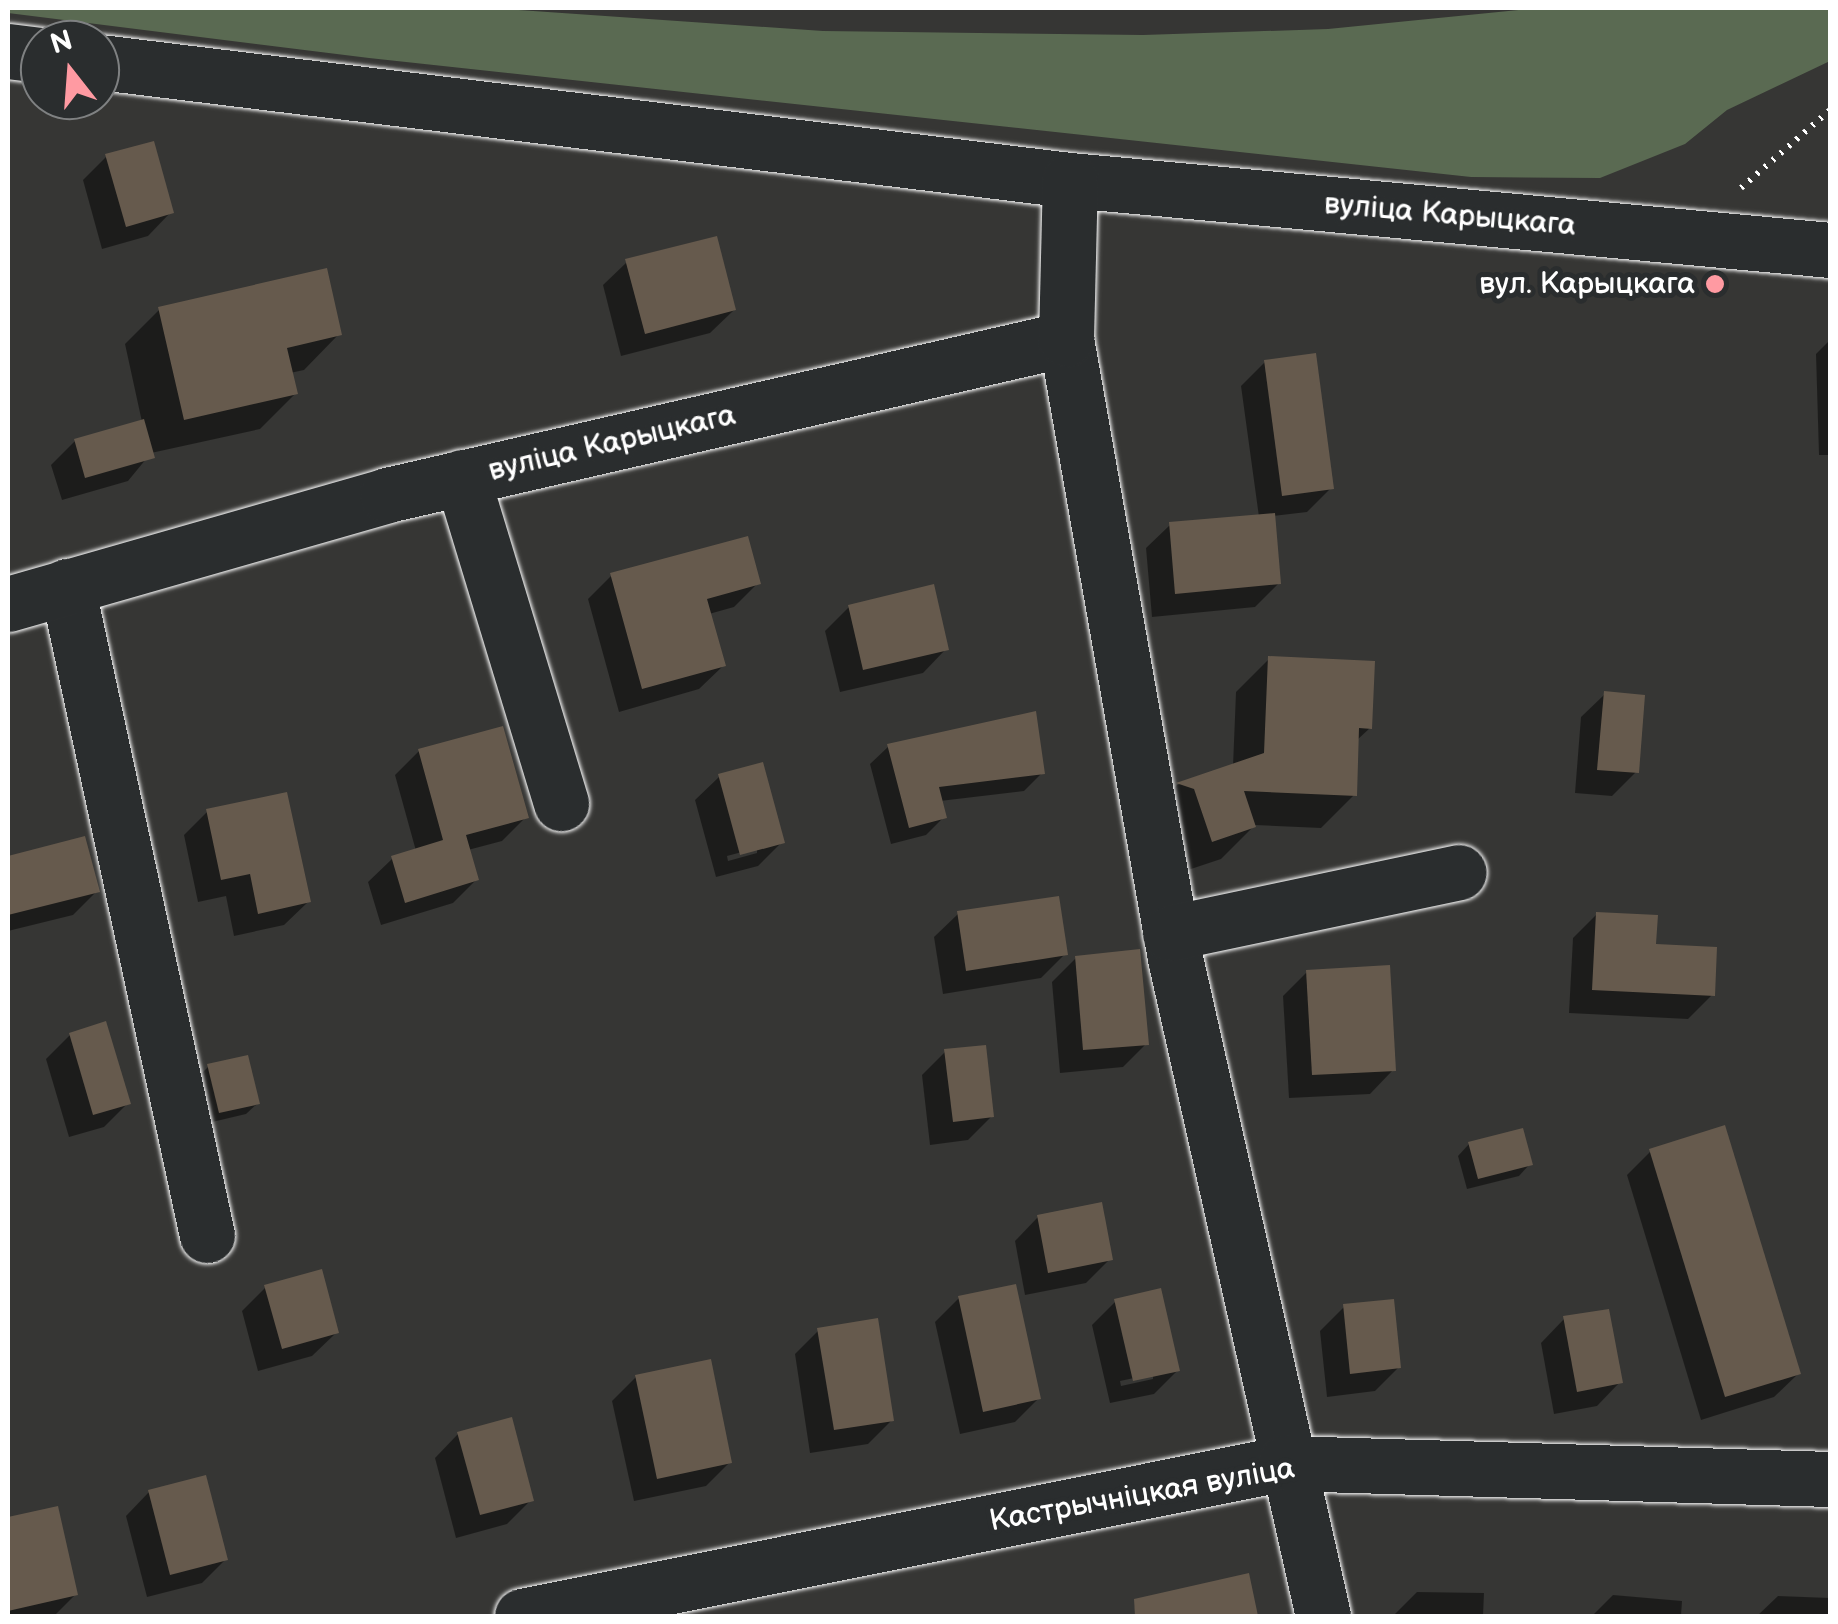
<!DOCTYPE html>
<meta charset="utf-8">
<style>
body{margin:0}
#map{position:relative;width:1838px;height:1624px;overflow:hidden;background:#363634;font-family:"Balsamiq Sans",sans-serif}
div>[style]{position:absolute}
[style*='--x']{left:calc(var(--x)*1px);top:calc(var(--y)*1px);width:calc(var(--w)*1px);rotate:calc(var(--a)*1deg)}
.green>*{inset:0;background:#5a6a52}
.shadow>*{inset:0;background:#0007}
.building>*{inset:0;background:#665a4d}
.path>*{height:6px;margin-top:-3px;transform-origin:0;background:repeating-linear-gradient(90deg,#fff 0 2.5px,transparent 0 10.5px)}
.roads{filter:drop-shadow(0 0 2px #fff) drop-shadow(0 0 2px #fff)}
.minor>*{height:55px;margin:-27.5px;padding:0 27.5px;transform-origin:27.5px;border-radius:27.5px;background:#2a2d2e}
.dots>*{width:28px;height:28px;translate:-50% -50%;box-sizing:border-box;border:5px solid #2a2d2e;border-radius:50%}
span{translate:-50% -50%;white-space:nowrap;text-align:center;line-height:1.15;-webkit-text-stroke:10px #2a2d2e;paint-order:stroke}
.street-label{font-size:30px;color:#fff}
.poi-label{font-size:30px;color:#fff}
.right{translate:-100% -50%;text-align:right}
.frame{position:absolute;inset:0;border:10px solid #fff;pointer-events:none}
.north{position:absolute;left:20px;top:20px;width:100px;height:100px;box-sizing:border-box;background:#2a2d2e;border:2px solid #7f8182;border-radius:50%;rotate:343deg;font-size:28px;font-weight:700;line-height:40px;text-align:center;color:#fff}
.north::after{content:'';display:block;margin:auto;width:35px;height:45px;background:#ff9aa2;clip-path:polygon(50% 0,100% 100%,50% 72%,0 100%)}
</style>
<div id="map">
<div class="green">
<i style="clip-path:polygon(8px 8px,491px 8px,823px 31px,1143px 35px,1328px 29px,1538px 8px,1830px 8px,1830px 61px,1727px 110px,1685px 144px,1600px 178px,1471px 177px,369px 58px,8px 13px)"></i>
</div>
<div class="shadow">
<i style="clip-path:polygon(107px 156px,171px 212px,148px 236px,102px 249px,83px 180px)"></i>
<i style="clip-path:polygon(627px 262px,734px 310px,710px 333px,621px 356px,603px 285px)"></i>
<i style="clip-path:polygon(160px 309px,339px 334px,304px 370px,290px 373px,295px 394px,260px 429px,151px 453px,128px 481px,62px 500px,51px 465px,75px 441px,142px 422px,125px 344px)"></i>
<i style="clip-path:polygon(1830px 340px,1830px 455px,1819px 455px,1816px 354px)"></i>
<i style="clip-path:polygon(1265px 362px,1331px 488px,1307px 512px,1273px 516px,1279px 583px,1255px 607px,1152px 617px,1146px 548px,1170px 525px,1259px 517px,1241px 386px)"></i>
<i style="clip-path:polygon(612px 575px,758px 583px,734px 607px,709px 614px,723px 666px,699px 689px,619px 712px,588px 599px)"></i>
<i style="clip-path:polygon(849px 607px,946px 649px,923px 673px,840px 692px,825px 631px)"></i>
<i style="clip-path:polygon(1269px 659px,1370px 728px,1356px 741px,1354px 795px,1321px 828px,1255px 825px,1221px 859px,1179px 873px,1146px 816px,1177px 785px,1233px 766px,1236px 692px)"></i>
<i style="clip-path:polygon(1605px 694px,1636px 772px,1612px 796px,1575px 793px,1581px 717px)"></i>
<i style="clip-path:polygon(889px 746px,1042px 773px,1024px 791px,940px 801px,944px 817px,926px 835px,891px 844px,870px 764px)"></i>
<i style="clip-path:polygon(419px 751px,526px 817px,502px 841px,468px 850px,476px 880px,453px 903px,381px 925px,368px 882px,392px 859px,416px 851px,395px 775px)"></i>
<i style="clip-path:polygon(evenodd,719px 777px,782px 842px,758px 866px,716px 877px,695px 800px,719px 777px,757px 848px,757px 853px,728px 861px,727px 856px,757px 848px)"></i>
<i style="clip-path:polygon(207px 812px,308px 902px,284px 925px,234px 936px,226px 896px,198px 902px,184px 835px)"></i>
<i style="clip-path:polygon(83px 839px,97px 891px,73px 915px,8px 931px,8px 858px)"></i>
<i style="clip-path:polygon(958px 914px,1065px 954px,1041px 978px,943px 994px,934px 937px)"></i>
<i style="clip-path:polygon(1597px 914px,1654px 946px,1712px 995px,1688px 1019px,1569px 1013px,1573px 938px)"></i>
<i style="clip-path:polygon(1076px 958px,1146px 1044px,1123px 1067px,1060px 1073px,1052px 982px)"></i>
<i style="clip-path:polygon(1307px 972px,1393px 1070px,1370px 1094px,1289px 1098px,1283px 996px)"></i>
<i style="clip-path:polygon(70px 1035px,128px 1103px,104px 1127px,69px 1137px,46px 1059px)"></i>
<i style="clip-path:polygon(945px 1052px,992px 1116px,968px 1140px,930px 1145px,922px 1075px)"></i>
<i style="clip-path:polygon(208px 1067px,258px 1103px,246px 1114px,208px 1123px,197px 1078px)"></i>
<i style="clip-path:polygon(1469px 1144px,1530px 1164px,1519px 1176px,1467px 1189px,1458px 1156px)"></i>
<i style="clip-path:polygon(1650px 1152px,1798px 1374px,1774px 1397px,1701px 1420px,1627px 1175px)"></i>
<i style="clip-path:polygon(1038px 1217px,1110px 1259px,1086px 1283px,1025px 1295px,1015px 1241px)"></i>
<i style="clip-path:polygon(266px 1287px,336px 1333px,312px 1356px,258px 1371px,242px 1311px)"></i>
<i style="clip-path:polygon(959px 1298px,1039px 1398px,1015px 1422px,960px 1434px,935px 1322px)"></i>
<i style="clip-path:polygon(evenodd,1116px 1301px,1178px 1370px,1154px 1394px,1110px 1403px,1092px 1325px,1116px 1301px,1153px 1374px,1153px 1379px,1121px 1386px,1120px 1381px,1153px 1374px)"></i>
<i style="clip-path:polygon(1344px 1307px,1399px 1367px,1375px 1391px,1327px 1397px,1320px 1331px)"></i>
<i style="clip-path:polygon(1564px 1319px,1620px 1382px,1597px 1406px,1554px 1414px,1541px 1343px)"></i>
<i style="clip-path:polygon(818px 1331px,892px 1420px,868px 1444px,810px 1453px,795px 1354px)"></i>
<i style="clip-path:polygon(636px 1377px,730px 1462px,706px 1486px,634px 1501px,612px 1401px)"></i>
<i style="clip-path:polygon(458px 1434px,531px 1500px,507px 1524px,456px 1538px,435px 1458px)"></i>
<i style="clip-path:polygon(149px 1492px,226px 1559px,202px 1583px,147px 1597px,126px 1516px)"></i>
<i style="clip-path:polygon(56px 1509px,76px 1594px,54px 1616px,8px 1616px,8px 1520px)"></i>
<i style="clip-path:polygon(1247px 1576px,1256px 1616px,1141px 1616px,1162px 1595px)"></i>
<i style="clip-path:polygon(1417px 1592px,1484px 1593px,1483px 1616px,1393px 1616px)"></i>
<i style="clip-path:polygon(1613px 1595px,1682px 1601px,1681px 1616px,1592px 1616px)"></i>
<i style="clip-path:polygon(1778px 1596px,1830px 1598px,1830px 1616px,1757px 1616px)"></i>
</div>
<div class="building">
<i style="clip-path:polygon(154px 141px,174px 213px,126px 227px,105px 154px)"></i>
<i style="clip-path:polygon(717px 236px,736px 310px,645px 334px,625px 259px)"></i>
<i style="clip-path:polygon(327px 268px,342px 335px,287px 348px,298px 394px,184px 420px,158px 307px)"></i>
<i style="clip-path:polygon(1316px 353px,1334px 489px,1282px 496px,1264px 360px)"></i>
<i style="clip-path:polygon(144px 419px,155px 458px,85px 478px,74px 439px)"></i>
<i style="clip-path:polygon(1275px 513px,1281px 584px,1175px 594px,1169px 522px)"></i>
<i style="clip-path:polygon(748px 536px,761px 584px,707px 599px,726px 666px,642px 689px,610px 573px)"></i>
<i style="clip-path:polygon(934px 584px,949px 650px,863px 670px,848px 605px)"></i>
<i style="clip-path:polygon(1268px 656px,1375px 661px,1372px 729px,1359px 728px,1357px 796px,1244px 791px,1256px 827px,1212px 842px,1194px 789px,1176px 783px,1264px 753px)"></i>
<i style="clip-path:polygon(1604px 691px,1645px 695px,1639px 773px,1597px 770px)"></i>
<i style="clip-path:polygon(1036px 711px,1045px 774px,939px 787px,947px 818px,909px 828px,887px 744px)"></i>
<i style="clip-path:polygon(503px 726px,529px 818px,466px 835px,479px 880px,405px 903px,391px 856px,443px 840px,418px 749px)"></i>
<i style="clip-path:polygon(763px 762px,785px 843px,740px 855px,718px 774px)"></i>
<i style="clip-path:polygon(287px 792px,311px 902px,258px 914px,250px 874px,221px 880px,206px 809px)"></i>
<i style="clip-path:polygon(85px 836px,100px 892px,8px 915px,8px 856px)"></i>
<i style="clip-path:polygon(1059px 896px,1068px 955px,966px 971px,957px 911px)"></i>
<i style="clip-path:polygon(1596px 912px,1658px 915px,1656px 944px,1717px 947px,1715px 996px,1592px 990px)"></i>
<i style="clip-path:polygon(1140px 949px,1149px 1045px,1083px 1050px,1075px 956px)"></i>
<i style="clip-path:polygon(1390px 965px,1396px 1071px,1312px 1075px,1306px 970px)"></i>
<i style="clip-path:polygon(106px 1021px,131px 1104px,93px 1115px,69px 1033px)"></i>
<i style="clip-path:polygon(986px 1045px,994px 1117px,953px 1122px,944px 1049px)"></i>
<i style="clip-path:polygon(248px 1055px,260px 1104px,219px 1113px,207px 1064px)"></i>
<i style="clip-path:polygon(1725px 1125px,1801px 1374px,1725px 1397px,1649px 1149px)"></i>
<i style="clip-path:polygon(1523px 1128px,1533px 1165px,1478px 1179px,1468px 1142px)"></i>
<i style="clip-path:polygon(1102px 1202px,1113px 1260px,1048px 1273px,1037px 1215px)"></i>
<i style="clip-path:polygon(322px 1269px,339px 1333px,282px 1349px,264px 1285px)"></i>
<i style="clip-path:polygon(1016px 1284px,1041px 1399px,983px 1412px,958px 1296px)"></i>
<i style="clip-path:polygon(1161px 1288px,1180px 1371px,1133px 1381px,1114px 1299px)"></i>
<i style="clip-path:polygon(1394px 1299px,1401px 1368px,1350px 1374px,1343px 1304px)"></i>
<i style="clip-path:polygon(1609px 1309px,1623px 1383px,1577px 1392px,1563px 1316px)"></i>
<i style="clip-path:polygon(878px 1318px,894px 1421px,834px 1430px,817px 1328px)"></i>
<i style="clip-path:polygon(711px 1359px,732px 1463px,657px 1479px,635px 1375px)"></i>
<i style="clip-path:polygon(512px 1417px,534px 1501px,480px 1515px,457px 1432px)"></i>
<i style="clip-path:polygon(206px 1475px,228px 1560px,170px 1575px,148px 1490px)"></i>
<i style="clip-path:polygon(58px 1506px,78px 1595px,8px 1611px,8px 1517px)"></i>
<i style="clip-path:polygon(1249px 1573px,1258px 1616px,1135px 1616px,1134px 1599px)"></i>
</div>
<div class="path">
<i style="--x:1741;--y:188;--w:118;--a:-41.2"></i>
</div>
<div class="roads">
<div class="minor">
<i style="--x:8;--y:51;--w:32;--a:7"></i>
<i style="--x:100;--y:62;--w:977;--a:6.94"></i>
<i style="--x:1070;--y:180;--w:763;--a:5.26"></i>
<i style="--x:1066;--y:339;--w:629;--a:80.01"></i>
<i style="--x:1175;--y:958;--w:674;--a:77.32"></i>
<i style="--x:462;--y:477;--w:341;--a:73.1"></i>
<i style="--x:67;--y:586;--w:664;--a:77.83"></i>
<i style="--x:8;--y:604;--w:394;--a:-16"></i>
<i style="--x:387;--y:495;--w:697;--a:-12.94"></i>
<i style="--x:1066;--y:339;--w:159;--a:-88.6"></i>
<i style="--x:1170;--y:933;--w:295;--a:-11.9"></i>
<i style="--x:522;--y:1616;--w:778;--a:-11.34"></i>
<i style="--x:1285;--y:1463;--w:545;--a:1.68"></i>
</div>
</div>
<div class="dots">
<i style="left:1715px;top:284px;background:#ff9aa2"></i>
</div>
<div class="street-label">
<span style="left:1450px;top:215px;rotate:5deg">вуліца Карыцкага</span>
<span style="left:612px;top:443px;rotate:-13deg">вуліца Карыцкага</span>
<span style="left:1142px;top:1495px;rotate:-10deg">Кастрычніцкая вуліца</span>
</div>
<div class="poi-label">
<span class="right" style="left:1695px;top:284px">вул. Карыцкага</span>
</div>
<div class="frame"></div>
<div class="north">N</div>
</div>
